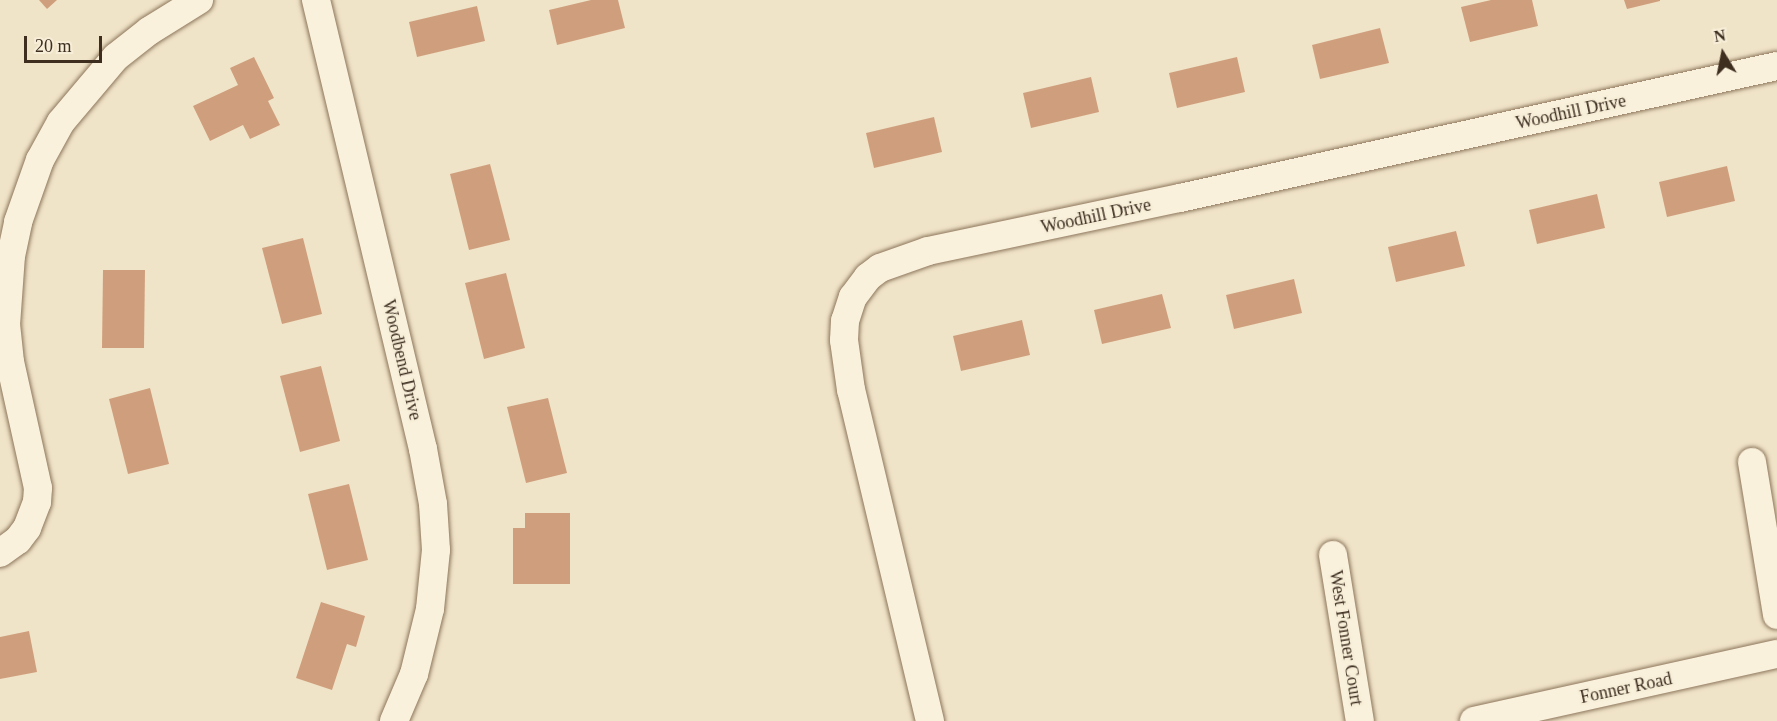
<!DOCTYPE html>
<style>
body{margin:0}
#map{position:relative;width:1777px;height:721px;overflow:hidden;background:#f0e4c8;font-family:"Times New Roman",serif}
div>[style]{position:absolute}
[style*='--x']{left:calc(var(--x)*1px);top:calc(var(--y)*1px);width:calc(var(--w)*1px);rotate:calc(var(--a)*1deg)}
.building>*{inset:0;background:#cf9f7d}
.roads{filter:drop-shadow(0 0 2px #8d765c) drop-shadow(0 0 2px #8d765c)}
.minor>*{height:28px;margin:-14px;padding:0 14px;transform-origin:14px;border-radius:14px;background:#faf1dc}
span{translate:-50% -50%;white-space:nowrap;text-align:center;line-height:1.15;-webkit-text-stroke:4.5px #f7eed8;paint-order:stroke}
.street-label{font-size:18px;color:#3d2e20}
.north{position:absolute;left:1693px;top:24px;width:60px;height:60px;-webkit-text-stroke:4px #f7eed8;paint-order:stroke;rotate:350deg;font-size:16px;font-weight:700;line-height:24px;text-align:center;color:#3d2e20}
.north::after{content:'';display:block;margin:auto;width:21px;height:27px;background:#3d2e20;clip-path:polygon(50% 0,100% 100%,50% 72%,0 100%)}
.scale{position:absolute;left:24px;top:36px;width:78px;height:27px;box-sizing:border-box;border:3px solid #3d2e20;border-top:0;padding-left:8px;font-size:18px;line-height:21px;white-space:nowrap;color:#3d2e20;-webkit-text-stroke:4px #f7eed8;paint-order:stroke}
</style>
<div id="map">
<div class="building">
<i style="clip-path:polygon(39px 0,57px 0,47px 9px)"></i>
<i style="clip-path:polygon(591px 0,618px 0,625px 28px,557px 45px,549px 10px)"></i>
<i style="clip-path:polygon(1491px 0,1532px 0,1538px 26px,1470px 42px,1461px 7px)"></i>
<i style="clip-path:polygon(1624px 0,1660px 0,1660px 1px,1627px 9px)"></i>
<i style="clip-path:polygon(477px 6px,485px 41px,417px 57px,409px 22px)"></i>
<i style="clip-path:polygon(1380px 28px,1389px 63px,1320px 79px,1312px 45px)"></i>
<i style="clip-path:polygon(254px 57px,274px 98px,268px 101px,280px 125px,250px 139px,243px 125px,210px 141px,193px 106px,238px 85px,230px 68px)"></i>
<i style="clip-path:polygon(1237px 57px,1245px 92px,1177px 108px,1169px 73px)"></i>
<i style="clip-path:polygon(1091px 77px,1099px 112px,1031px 128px,1023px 93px)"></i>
<i style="clip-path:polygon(934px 117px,942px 152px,874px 168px,866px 133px)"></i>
<i style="clip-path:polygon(490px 164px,510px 240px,469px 250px,450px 174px)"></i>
<i style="clip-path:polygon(1727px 166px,1735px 201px,1667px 217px,1659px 182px)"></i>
<i style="clip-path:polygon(1597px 194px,1605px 228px,1537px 244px,1529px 210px)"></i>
<i style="clip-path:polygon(1456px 231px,1465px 266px,1396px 282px,1388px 247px)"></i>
<i style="clip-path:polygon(303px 238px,322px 314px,282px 324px,262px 248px)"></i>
<i style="clip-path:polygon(103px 270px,145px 270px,144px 348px,102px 348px)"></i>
<i style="clip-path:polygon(506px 273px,525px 348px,484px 359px,465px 283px)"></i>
<i style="clip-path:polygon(1294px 279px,1302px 313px,1234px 329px,1226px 295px)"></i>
<i style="clip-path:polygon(1162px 294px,1171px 328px,1102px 344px,1094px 310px)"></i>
<i style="clip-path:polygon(1022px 320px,1030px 355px,961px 371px,953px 336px)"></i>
<i style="clip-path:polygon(321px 366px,340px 441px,300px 452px,280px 376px)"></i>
<i style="clip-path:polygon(150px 388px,169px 464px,128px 474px,109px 399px)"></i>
<i style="clip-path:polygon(548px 398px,567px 473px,526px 483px,507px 407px)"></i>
<i style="clip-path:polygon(349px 484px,368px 560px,327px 570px,308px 494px)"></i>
<i style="clip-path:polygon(525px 513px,570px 513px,570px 584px,513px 584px,513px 528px,525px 528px)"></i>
<i style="clip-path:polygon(321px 602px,365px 616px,356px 647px,347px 644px,332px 690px,296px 678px)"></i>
<i style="clip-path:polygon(29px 631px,37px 672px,0 679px,0 637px)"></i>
</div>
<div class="roads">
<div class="minor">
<i style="--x:316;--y:0;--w:462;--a:76.6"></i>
<i style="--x:423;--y:449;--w:56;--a:79.7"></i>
<i style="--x:433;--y:504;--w:46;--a:86.3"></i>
<i style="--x:436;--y:550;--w:59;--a:95.8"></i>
<i style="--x:430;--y:609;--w:67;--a:103.8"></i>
<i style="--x:414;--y:674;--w:51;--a:113.1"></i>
<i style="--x:1752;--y:462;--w:155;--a:80.7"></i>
<i style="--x:0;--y:553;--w:22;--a:-36"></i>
<i style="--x:18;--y:540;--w:15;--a:-53"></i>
<i style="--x:27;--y:528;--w:28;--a:-69"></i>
<i style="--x:37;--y:502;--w:14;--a:-86"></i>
<i style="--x:38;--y:488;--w:129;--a:-102.5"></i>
<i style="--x:10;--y:362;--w:37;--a:-96"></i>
<i style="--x:6;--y:325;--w:69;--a:-85.9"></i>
<i style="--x:11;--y:256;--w:35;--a:-78"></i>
<i style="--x:18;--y:222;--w:66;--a:-70.5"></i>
<i style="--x:40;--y:160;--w:43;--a:-61.1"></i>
<i style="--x:61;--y:122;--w:85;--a:-49.8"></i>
<i style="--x:116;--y:57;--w:42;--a:-38.2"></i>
<i style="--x:149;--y:31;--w:59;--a:-31.8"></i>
<i style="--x:1333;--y:555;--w:168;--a:80.8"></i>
<i style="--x:930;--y:721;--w:340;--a:-103.4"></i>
<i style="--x:851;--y:390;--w:50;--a:-98"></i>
<i style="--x:844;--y:340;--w:19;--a:-87"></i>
<i style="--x:845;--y:321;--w:25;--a:-72"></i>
<i style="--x:853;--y:297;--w:25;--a:-53"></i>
<i style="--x:868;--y:277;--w:15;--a:-37"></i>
<i style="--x:880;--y:268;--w:51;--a:-19.5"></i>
<i style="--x:928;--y:251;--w:258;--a:-11.9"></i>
<i style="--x:1180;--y:198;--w:611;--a:-12.47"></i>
<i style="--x:1474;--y:721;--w:310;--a:-12.5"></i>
</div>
</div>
<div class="street-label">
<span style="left:1571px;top:112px;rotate:-12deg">Woodhill Drive</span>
<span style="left:1096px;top:216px;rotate:-12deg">Woodhill Drive</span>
<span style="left:402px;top:360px;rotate:77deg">Woodbend Drive</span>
<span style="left:1346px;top:638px;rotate:81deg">West Fonner Court</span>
<span style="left:1626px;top:688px;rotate:-12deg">Fonner Road</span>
</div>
<div class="north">N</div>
<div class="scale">20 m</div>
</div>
